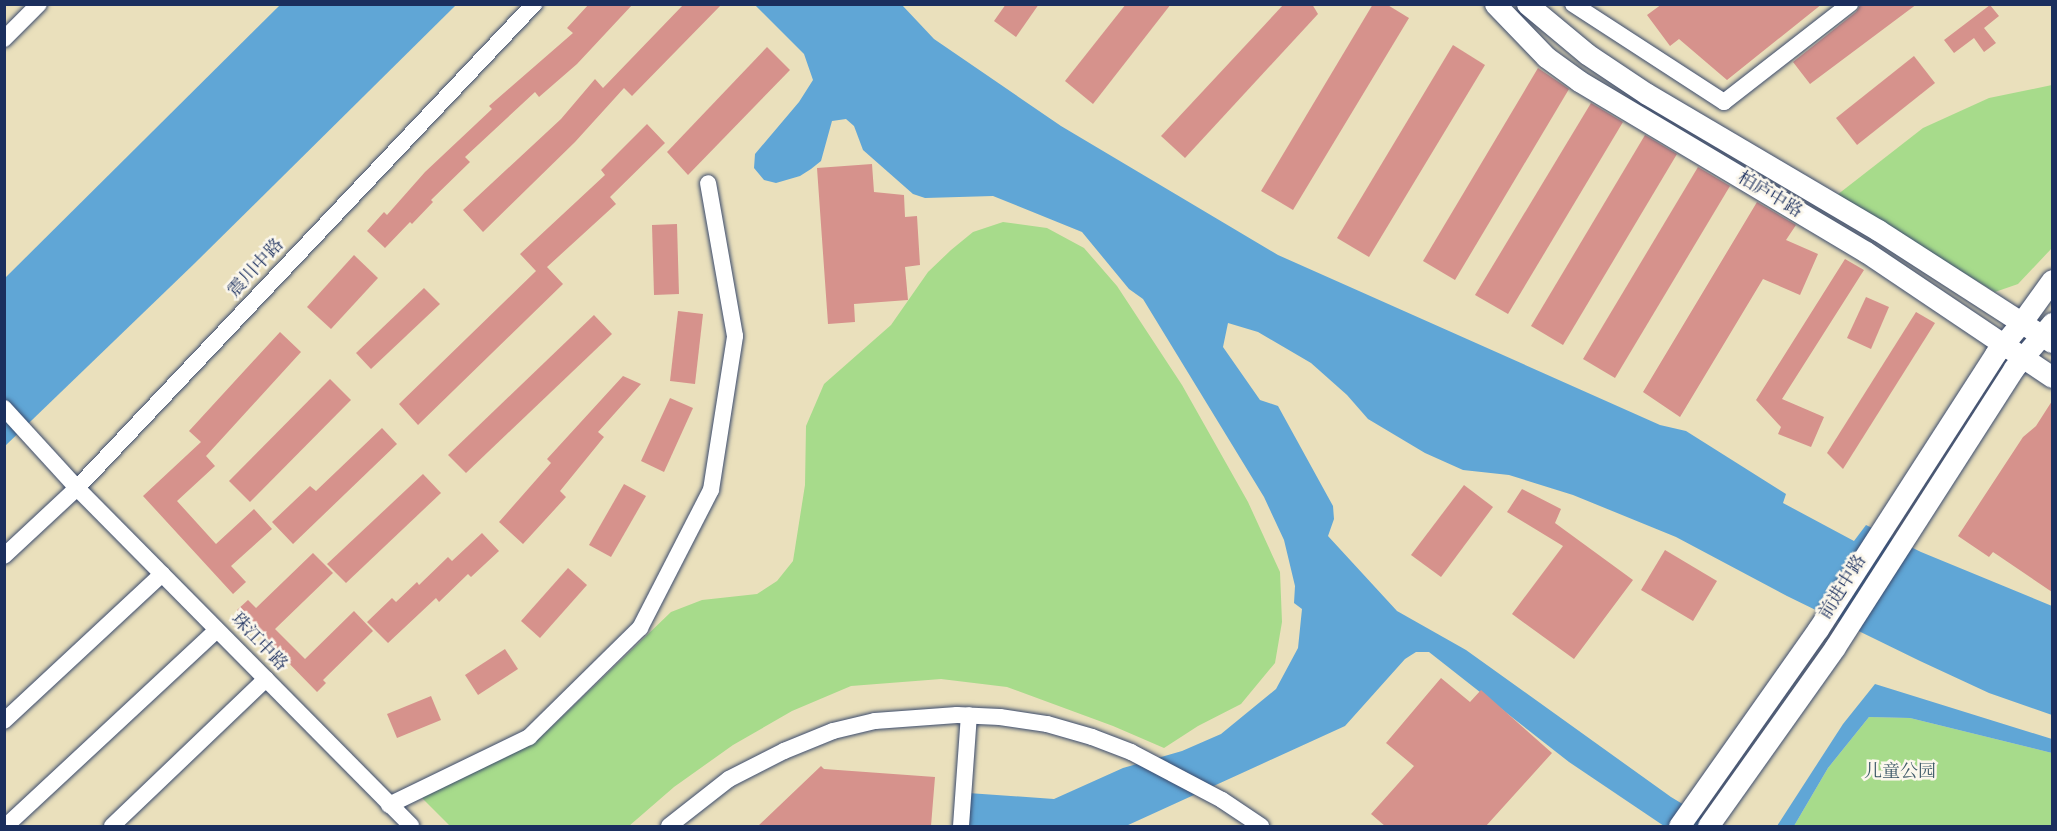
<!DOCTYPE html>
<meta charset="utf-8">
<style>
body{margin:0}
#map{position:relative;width:2057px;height:831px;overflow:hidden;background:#eae0bc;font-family:Vollkorn,"Noto Serif SC",serif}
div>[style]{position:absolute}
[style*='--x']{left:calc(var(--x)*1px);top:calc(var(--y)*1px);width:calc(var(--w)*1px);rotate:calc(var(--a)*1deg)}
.green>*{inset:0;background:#a7db8b}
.water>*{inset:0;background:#60a6d6}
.building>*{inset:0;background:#d6928c}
.roads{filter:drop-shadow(0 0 2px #3a4a6c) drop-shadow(0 0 2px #3a4a6c)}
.minor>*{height:16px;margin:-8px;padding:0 8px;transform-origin:8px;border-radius:8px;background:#fff}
.major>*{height:21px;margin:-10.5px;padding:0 10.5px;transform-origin:10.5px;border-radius:10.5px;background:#fff}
span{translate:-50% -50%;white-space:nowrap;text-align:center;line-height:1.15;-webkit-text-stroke:5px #fbf7ec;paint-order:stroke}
.street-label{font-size:18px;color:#1b2f5e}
.park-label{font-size:18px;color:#3e5a69}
.frame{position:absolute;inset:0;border:6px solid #1b2f5e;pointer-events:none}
</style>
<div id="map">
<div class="green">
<i style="clip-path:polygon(2052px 85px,2052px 248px,2018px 284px,1995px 292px,1837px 195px,1923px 128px,1989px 98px)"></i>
<i style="clip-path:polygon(1003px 222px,1047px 228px,1084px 248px,1117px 286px,1182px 385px,1248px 502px,1280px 572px,1282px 622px,1275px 663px,1241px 704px,1198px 726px,1164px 748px,1113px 726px,1007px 687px,941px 679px,851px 686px,792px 711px,733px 745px,674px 787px,629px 826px,450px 826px,421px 797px,539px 739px,671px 612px,702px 600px,757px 594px,777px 581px,793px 561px,805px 485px,806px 426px,824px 384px,891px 325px,928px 272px,951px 250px,973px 232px)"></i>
<i style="clip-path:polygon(1869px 717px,1910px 718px,2052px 753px,2052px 826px,1794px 826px,1828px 768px)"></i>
</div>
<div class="water">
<i style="clip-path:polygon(280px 5px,456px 5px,195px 263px,5px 446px,4px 279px)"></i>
<i style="clip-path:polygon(755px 5px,902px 5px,934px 39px,1061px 126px,1278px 255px,1660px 425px,1686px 431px,1786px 494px,1783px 503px,1854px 541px,1866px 525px,1921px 552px,2052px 606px,2052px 715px,1989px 693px,1920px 661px,1787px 596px,1676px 537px,1573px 495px,1509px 475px,1463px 470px,1425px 453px,1368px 419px,1347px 395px,1311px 363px,1258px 332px,1228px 323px,1223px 347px,1260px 400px,1278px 406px,1333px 506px,1334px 519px,1328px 536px,1397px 611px,1466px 650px,1671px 797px,1719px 826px,1664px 826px,1569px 762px,1429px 652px,1416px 652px,1405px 659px,1345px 726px,1126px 826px,966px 826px,968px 793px,1054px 799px,1123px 768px,1182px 751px,1221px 734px,1276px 689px,1298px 648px,1302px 609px,1294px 603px,1295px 586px,1284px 540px,1264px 497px,1143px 299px,1129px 289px,1082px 232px,993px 196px,925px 198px,913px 194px,863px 150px,854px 126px,846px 119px,832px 121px,821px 161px,811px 169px,800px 176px,776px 183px,764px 180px,754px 168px,755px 154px,799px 102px,813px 80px,804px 54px)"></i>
<i style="clip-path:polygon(1875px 684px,2052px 739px,2052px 753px,1910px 718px,1869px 717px,1828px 768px,1794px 826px,1777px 826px,1843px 724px)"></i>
</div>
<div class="building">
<i style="clip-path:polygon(589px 4px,633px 4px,577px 64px,539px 97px,535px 92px,465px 157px,470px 162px,431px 200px,433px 202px,412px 224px,410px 222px,385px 248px,367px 231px,384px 212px,387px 215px,425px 172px,492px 109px,489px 106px,573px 33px,567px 28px)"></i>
<i style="clip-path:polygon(684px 4px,722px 4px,632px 96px,624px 88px,575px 142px,483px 232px,463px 210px,561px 119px,595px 79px,603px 88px)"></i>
<i style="clip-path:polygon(1006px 4px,1039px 4px,1016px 37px,994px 21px)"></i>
<i style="clip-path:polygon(1126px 4px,1171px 4px,1093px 104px,1065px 81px)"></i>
<i style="clip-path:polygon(1284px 4px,1312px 4px,1318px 14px,1185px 158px,1161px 136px)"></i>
<i style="clip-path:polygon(1373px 4px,1386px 4px,1409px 18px,1293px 210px,1261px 191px)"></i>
<i style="clip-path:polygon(1662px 4px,1822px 4px,1727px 80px,1679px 39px,1670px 46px,1647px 15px)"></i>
<i style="clip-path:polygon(1861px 4px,1917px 4px,1810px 84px,1793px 62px,1856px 12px)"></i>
<i style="clip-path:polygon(1990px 5px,1999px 16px,1984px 28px,1996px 43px,1984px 52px,1974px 38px,1954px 53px,1944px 40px)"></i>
<i style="clip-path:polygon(1453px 45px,1485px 65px,1369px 257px,1337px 238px)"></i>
<i style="clip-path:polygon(767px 47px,790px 70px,688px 175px,667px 152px)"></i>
<i style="clip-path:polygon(1914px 56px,1935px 83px,1857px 145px,1836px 118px)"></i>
<i style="clip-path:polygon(1538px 68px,1569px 89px,1455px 280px,1423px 261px)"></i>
<i style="clip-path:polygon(1591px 103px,1623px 122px,1508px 314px,1475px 295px)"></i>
<i style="clip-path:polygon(647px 124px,665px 143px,610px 197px,616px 204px,547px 267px,563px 284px,418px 425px,399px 404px,536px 271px,520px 254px,605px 175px,601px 170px)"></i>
<i style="clip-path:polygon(1645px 135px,1677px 154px,1563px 345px,1531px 326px)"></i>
<i style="clip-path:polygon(872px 164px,874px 192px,904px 195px,905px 217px,917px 216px,920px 265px,905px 267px,908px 300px,854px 304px,855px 322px,828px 324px,817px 168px)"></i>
<i style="clip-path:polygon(1698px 167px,1730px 186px,1615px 378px,1583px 359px)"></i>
<i style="clip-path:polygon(1757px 202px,1796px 225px,1786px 240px,1818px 254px,1800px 295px,1763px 279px,1680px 417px,1643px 392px)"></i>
<i style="clip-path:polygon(677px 224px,679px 294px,654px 295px,652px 225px)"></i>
<i style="clip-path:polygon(354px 255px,378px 278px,331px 329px,307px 307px)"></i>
<i style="clip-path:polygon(1845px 259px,1864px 270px,1782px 399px,1824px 417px,1811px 447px,1778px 434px,1781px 427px,1756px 400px)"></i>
<i style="clip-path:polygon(424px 288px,440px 304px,371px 369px,356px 353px)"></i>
<i style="clip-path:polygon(1866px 297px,1889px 307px,1871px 349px,1847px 338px)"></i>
<i style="clip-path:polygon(678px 311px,703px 314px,695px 384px,670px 381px)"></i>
<i style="clip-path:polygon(1916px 312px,1935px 323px,1843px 469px,1827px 453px)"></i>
<i style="clip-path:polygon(594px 315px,612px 334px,466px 473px,448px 455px)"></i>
<i style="clip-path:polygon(280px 332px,301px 352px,206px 456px,215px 466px,177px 501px,216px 544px,254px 509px,272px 529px,231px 566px,246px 582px,233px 594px,143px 496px,201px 442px,189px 431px)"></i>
<i style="clip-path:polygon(623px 376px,641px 384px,598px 432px,604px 437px,560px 491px,566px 497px,523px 544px,499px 522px,551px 463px,547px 459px)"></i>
<i style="clip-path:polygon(330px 379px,351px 400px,250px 502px,229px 481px)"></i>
<i style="clip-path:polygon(670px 398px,693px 408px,664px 472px,641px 461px)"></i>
<i style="clip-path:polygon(2052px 401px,2052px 592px,1993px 552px,1989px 557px,1958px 536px,2023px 437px,2036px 426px)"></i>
<i style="clip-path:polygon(382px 428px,397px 444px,293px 544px,272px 522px,310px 486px,316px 491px)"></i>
<i style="clip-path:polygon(423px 474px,441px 493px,346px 583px,327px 564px)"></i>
<i style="clip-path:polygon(624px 484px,646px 496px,611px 557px,589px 545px)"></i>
<i style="clip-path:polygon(1464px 485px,1493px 507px,1441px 577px,1411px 555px)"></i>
<i style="clip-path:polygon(1522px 489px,1561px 509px,1555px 523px,1633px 580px,1574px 659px,1512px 614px,1563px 546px,1507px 512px)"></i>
<i style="clip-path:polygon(482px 533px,499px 551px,471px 577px,468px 574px,439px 602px,436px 598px,388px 643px,367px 622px,392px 598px,396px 602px,417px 582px,419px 585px,448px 557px,452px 561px)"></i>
<i style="clip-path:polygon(1665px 550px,1717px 581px,1693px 621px,1641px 590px)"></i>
<i style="clip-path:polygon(313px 553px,333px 573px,275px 629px,305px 659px,354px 611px,373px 631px,323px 680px,326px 683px,317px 692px,237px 610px,248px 600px,256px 608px)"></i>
<i style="clip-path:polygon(568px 568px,587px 585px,540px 638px,521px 621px)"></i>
<i style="clip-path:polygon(505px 649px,518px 669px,478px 695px,465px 675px)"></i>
<i style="clip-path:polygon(1441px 678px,1470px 702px,1481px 690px,1552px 753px,1486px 826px,1385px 826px,1371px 814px,1414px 766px,1386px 743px)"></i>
<i style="clip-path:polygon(431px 696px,441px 720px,397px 738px,387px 714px)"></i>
<i style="clip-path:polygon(821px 766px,824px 769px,935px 777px,931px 826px,758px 826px)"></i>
</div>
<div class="roads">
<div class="minor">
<i style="--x:1573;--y:4;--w:180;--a:33"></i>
<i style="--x:1724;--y:102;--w:160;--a:-37.9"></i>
<i style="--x:4;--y:39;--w:49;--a:-45"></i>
<i style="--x:4;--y:408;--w:108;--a:47.6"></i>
<i style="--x:77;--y:488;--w:475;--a:45.3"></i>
<i style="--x:4;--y:556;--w:100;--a:-43"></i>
<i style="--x:77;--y:488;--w:666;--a:-46.64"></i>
<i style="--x:4;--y:721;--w:216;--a:-42.9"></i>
<i style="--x:389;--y:805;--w:156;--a:-25.9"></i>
<i style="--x:529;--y:737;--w:156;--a:-44.5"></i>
<i style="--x:640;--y:628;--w:155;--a:-62.8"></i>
<i style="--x:711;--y:490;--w:156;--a:-81.1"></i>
<i style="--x:735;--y:336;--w:155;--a:-100"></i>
<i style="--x:6;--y:826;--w:288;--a:-42.9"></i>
<i style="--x:112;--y:826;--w:213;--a:-43.7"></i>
<i style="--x:669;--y:826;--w:76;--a:-38.1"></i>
<i style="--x:729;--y:779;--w:62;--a:-27"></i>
<i style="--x:784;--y:751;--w:53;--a:-22.2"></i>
<i style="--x:833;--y:731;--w:43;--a:-13.4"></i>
<i style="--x:875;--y:721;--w:82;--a:-4.2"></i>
<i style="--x:957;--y:715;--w:43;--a:2.7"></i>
<i style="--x:1000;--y:717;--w:48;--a:8.5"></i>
<i style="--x:1047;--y:724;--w:47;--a:16.1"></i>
<i style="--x:1092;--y:737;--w:42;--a:21"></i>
<i style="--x:1131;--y:752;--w:103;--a:27.8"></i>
<i style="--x:1222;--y:800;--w:47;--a:33.7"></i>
<i style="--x:961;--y:826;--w:111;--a:-85.9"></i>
</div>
<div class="major">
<i style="--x:1495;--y:4;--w:74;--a:46.1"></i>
<i style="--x:1546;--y:57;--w:41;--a:36"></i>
<i style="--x:1579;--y:81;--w:334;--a:30.8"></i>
<i style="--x:1866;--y:252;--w:224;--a:33.9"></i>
<i style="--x:1527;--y:4;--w:78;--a:39.8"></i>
<i style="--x:1587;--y:54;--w:72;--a:33.7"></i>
<i style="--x:1647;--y:94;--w:268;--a:30.5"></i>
<i style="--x:1878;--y:230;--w:207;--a:32.8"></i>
<i style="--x:1679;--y:826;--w:241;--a:-54.8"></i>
<i style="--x:1818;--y:629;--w:327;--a:-57.2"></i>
<i style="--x:1995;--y:354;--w:40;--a:-50"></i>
<i style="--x:2021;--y:323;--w:53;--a:-54.2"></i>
<i style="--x:1708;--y:826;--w:219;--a:-54.6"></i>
<i style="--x:1835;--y:647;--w:331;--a:-57.3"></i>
<i style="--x:2014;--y:368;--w:59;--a:-49.8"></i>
</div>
</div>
<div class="street-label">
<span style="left:1769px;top:196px;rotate:31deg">柏庐中路</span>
<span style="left:257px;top:269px;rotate:-47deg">震川中路</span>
<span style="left:1844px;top:588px;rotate:-58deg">前进中路</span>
<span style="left:258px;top:643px;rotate:46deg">珠江中路</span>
</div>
<div class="park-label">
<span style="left:1900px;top:773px">儿童公园</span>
</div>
<div class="frame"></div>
</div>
